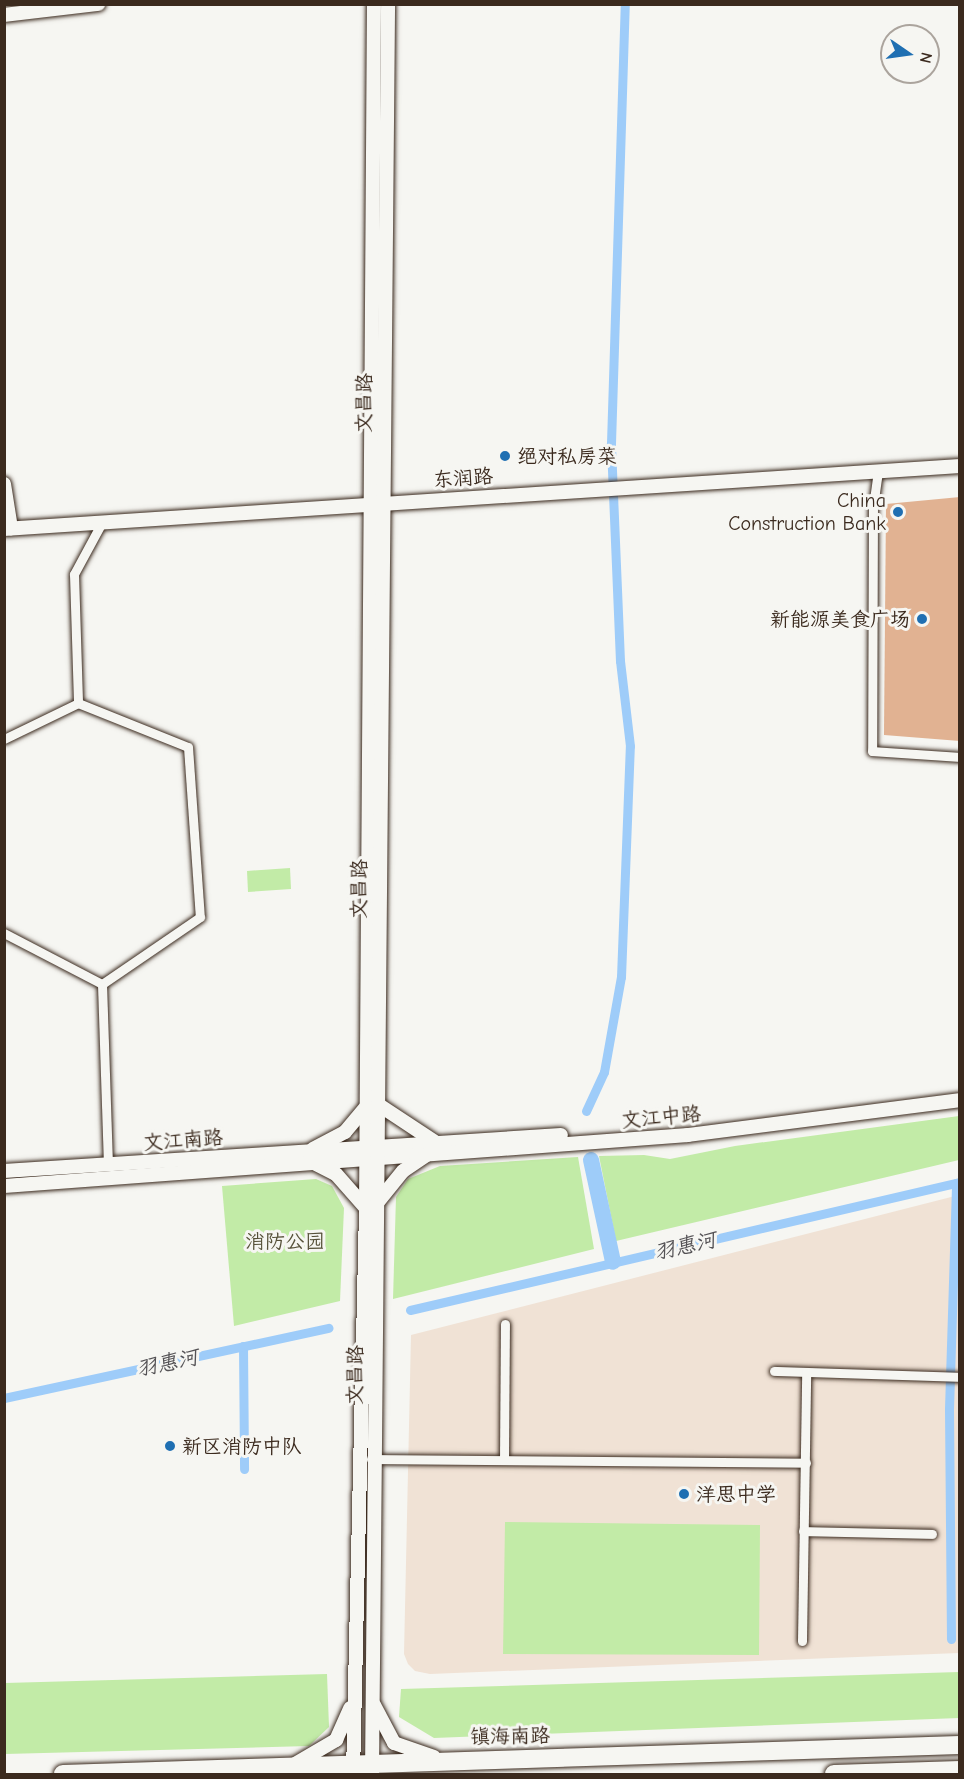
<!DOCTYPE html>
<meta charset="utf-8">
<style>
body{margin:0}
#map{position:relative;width:964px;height:1779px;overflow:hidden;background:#f6f6f2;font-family:"Comic Neue","LXGW WenKai TC",sans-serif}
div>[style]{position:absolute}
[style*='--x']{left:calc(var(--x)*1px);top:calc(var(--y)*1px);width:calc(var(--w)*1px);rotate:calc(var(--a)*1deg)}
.built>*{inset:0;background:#f0e2d5}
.green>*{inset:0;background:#c2eba7}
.canal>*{height:9px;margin:-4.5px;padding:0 4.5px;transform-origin:4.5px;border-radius:4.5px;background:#9eccf9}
.river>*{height:16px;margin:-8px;padding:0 8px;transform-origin:8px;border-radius:8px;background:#9eccf9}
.building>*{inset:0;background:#e1b292}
.roads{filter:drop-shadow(0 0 2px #3b2a1e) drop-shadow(0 0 2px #3b2a1e)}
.street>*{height:9px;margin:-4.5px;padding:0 4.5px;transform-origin:4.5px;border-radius:4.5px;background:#f6f6f2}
.secondary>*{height:14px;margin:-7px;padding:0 7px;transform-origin:7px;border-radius:7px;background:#f6f6f2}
.highway>*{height:18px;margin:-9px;padding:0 9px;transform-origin:9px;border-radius:9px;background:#f6f6f2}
.dots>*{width:16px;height:16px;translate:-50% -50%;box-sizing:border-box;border:3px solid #f6f6f2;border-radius:50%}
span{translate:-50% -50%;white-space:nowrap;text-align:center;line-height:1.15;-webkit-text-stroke:6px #f6f6f2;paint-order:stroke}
.street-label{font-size:20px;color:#3b2a1e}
.poi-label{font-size:20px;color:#3b2a1e}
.left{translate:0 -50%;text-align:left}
.right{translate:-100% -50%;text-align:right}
.park-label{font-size:20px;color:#565139}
.water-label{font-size:21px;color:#545255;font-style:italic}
.frame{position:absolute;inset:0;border:6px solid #3b2a1e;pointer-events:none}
.north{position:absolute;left:880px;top:24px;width:60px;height:60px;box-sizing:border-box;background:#f6f6f2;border:2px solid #aba49d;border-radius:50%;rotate:103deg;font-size:16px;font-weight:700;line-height:24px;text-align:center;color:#3b2a1e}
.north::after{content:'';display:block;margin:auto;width:21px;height:27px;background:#1f6fb2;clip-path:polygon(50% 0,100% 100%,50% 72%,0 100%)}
</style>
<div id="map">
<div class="built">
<i style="clip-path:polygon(959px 1195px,959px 1653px,430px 1674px,415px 1671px,408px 1664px,404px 1654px,411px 1335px)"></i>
</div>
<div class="green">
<i style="clip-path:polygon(290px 868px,291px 889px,248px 892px,247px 871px)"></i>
<i style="clip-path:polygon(959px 1116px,959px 1160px,616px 1241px,599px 1156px,644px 1155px,670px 1159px,735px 1146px)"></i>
<i style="clip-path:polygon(578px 1157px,594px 1249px,393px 1299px,396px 1197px,408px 1179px,440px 1166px)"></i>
<i style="clip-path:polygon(316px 1179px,332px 1186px,344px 1208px,340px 1301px,234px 1326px,222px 1186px)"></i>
<i style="clip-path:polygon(505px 1522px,760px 1525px,759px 1655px,503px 1654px)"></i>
<i style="clip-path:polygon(959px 1672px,959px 1718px,434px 1738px,399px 1717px,401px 1689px)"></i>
<i style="clip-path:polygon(327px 1674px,329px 1727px,309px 1746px,5px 1754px,5px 1683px)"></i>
</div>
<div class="canal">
<i style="--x:586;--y:1111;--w:43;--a:-65.2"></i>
<i style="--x:604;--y:1072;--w:97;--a:-79.9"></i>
<i style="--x:621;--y:977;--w:231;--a:-87.8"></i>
<i style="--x:630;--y:746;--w:86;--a:-96.7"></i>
<i style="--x:620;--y:661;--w:218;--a:-92.4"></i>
<i style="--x:611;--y:443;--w:439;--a:-88.2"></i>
<i style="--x:410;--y:1310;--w:565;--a:-13.1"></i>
<i style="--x:243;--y:1346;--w:123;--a:89.5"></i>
<i style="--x:4;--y:1398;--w:332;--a:-12.2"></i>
<i style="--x:951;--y:1639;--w:230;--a:-90.5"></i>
<i style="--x:949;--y:1409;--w:226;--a:-88.2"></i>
</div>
<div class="river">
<i style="--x:591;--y:1160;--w:104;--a:77.8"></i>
</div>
<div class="building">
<i style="clip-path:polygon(960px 497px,960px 741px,884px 735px,886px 504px)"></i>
</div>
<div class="roads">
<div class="street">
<i style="--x:878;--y:471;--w:34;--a:98"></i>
<i style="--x:873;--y:505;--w:246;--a:90.2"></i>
<i style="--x:872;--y:751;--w:88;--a:3.9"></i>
<i style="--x:100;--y:526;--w:55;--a:118.4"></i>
<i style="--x:74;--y:574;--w:129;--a:88.2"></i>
<i style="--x:78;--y:703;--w:118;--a:21.8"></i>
<i style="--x:188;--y:747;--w:170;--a:86"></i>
<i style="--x:200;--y:917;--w:119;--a:145.6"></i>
<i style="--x:102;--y:984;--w:180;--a:88.1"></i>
<i style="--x:4;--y:739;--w:82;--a:-25.9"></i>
<i style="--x:4;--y:933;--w:110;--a:27.5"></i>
<i style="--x:774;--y:1371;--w:186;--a:1.8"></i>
<i style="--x:371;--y:1459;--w:435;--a:0.5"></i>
<i style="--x:504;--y:1460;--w:136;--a:-89.6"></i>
<i style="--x:803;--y:1531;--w:129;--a:1.3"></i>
<i style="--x:802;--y:1641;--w:268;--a:-89.1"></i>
</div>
<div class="secondary">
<i style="--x:4;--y:15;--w:95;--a:-6.7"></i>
<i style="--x:4;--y:484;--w:45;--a:81"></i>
<i style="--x:4;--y:529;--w:958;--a:-3.77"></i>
<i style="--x:376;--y:1103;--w:71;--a:33.5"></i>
<i style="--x:313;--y:1149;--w:36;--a:-28"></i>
<i style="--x:345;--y:1132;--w:31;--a:-50"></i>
<i style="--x:316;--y:1164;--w:22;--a:27"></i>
<i style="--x:336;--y:1174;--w:45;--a:48.6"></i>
<i style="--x:4;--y:1171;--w:558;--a:-3.7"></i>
<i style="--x:4;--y:1186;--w:686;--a:-4.26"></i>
<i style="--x:688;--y:1135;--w:274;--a:-7.3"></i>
<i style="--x:377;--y:1203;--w:41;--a:-50.9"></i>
<i style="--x:403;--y:1171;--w:29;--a:-34"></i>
<i style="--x:374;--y:1705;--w:43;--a:62.2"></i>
<i style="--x:394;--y:1743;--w:42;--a:19.3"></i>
<i style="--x:295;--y:1764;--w:48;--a:-30.3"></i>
<i style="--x:336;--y:1740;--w:35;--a:-66"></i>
<i style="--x:353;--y:1774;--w:566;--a:-88.68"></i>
<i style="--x:366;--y:1208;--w:1204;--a:-89.62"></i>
<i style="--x:372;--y:1774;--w:1770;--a:-89.48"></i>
</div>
<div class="highway">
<i style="--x:63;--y:1774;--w:897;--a:-1.85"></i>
<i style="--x:834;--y:1774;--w:126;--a:-1.8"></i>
</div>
</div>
<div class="dots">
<i style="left:505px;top:456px;background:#1f6fb2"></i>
<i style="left:898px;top:512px;background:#1f6fb2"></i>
<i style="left:922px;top:619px;background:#1f6fb2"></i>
<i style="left:170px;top:1446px;background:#1f6fb2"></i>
<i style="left:684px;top:1494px;background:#1f6fb2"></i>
</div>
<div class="street-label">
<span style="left:364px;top:403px;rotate:-89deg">文昌路</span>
<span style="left:463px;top:478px;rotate:-4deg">东润路</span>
<span style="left:359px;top:889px;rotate:-89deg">文昌路</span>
<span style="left:661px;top:1117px;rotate:-5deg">文江中路</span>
<span style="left:183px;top:1140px;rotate:-4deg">文江南路</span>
<span style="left:355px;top:1375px;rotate:-89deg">文昌路</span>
<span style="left:510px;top:1736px;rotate:-1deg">镇海南路</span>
</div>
<div class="poi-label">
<span class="left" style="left:517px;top:456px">绝对私房菜</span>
<span class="right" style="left:886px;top:512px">China<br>Construction Bank</span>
<span class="right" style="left:910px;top:619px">新能源美食广场</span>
<span class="left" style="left:182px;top:1446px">新区消防中队</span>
<span class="left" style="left:696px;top:1494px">洋思中学</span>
</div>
<div class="park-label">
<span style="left:285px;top:1241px">消防公园</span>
</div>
<div class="water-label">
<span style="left:685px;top:1246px;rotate:-13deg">羽惠河</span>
<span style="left:167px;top:1363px;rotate:-12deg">羽惠河</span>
</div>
<div class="frame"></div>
<div class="north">N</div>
</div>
